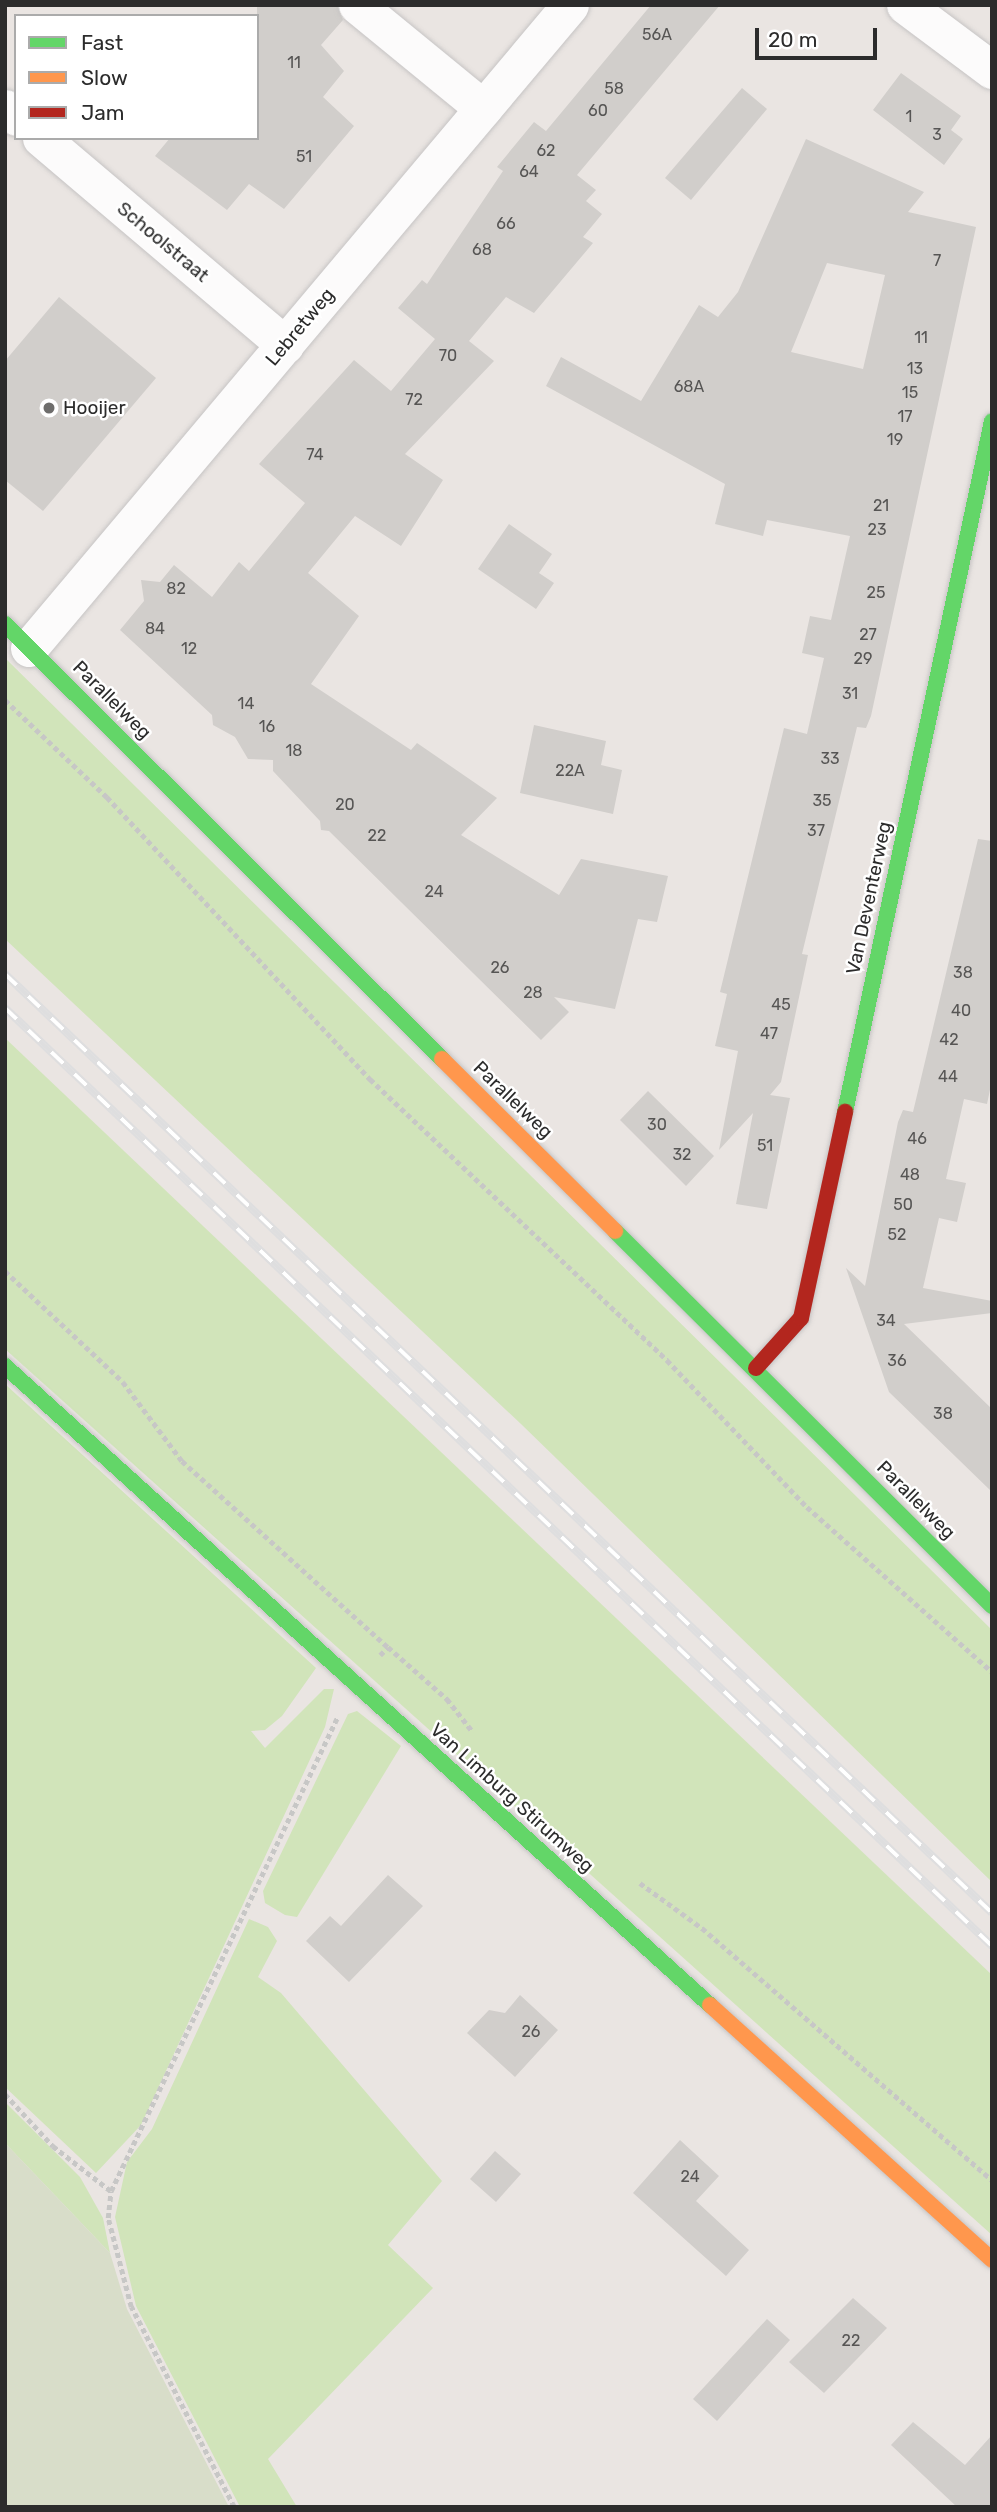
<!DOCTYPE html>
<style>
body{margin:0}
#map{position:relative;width:997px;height:2512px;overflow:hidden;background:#eae5e2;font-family:Rubik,sans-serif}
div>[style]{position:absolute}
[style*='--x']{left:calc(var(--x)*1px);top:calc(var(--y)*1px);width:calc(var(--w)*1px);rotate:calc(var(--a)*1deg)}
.green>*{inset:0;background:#d1e4ba}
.cemetery>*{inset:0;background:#d8ddc9}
.building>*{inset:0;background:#d1cecb}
.path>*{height:4.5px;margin-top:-2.25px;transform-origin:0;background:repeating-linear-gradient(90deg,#c7c7c6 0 5px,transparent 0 8.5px)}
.roads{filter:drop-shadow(0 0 2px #c6c4c4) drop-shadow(0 0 2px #c6c4c4)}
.street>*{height:37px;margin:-18.5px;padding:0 18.5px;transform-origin:18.5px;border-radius:18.5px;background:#fcfbfb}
.fast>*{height:16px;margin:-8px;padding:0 8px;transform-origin:8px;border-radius:8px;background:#63d668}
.slow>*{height:16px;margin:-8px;padding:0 8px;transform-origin:8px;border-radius:8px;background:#ff974d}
.jam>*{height:16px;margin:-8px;padding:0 8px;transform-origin:8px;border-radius:8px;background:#b3261e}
.rail>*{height:8px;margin-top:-4px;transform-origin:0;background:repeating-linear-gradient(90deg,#fff 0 16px,#dededf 0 32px);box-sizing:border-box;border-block:2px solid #dededf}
.dots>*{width:19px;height:19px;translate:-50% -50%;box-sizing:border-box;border:4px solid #fff;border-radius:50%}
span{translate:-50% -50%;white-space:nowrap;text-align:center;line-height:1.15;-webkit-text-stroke:5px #fff;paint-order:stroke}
.number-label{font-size:16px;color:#565554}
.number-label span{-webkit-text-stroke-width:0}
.street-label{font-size:19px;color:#2c2c2c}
.poi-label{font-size:19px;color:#2c2c2c}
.left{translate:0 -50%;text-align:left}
.frame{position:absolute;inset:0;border:7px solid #2c2c2c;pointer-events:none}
.legend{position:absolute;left:14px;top:14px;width:245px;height:126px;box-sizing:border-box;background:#fff;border:2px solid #ababab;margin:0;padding:9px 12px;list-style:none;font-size:21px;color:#2c2c2c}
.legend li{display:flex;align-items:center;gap:14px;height:35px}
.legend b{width:35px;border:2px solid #ababab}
.scale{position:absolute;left:755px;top:28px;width:122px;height:32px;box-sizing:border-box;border:4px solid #2c2c2c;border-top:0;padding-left:9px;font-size:21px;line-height:24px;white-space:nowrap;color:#2c2c2c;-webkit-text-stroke:5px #fff;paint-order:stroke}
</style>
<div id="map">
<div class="green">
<i style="clip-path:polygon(5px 658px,992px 1630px,992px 1882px,521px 1424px,5px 939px)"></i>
<i style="clip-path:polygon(5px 1038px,992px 1975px,992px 2235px,5px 1349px)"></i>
<i style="clip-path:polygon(5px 1384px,316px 1668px,282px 1716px,265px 1730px,251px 1731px,265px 1748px,324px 1689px,334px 1689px,325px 1727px,141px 2125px,96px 2173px,5px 2087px)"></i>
<i style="clip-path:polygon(357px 1711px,401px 1746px,297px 1917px,285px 1915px,265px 1903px,263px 1891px,348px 1714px)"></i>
<i style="clip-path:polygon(249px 1919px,268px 1927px,277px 1941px,258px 1977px,281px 1993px,442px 2181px,388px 2245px,433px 2288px,268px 2459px,297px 2507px,240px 2507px,136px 2306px,115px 2217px,127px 2162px,152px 2129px)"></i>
<i style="clip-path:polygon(5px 2102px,80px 2177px,103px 2218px,110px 2253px,5px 2143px)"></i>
</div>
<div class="cemetery">
<i style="clip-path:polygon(5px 2143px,110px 2253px,127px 2309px,229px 2507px,5px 2507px)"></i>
</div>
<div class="building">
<i style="clip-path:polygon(257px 5px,337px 5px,343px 20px,321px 45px,344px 71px,323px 97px,354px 126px,284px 209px,249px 184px,227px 210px,155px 156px,170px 138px,257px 138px)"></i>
<i style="clip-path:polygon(651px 5px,720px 5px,577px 175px,596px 190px,586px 201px,602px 214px,583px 237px,593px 243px,534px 313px,506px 297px,469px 341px,494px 361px,405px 454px,443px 480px,401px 546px,355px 516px,308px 573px,359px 616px,311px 684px,411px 750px,417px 743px,497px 798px,461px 835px,559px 895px,581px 859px,668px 876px,657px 922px,638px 919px,615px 1009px,554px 997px,569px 1012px,541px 1040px,329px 831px,321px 830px,320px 821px,273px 771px,273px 760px,248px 759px,235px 737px,213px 725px,212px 715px,120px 630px,144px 601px,141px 580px,160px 582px,174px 565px,212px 597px,239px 562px,249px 571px,305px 503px,259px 464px,354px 360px,391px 391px,435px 339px,398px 308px,422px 280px,427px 284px,503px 171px,497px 167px,534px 122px,546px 131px)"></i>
<i style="clip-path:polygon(901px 73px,961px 116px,951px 130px,963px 139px,944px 165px,873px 110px)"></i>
<i style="clip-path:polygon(742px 88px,767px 109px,691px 200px,665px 178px)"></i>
<i style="clip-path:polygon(evenodd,806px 139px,924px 192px,908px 212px,976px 227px,871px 716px,866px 728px,857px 727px,802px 954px,808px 955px,781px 1082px,770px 1095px,790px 1098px,767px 1209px,736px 1204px,753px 1113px,719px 1150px,738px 1051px,715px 1046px,727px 994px,720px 992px,784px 728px,807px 734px,824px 658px,802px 653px,810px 616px,831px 620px,850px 536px,767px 520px,763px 536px,715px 524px,725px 484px,546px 386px,561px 357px,641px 401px,699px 305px,718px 317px,738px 292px,806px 139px,827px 263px,885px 275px,863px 369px,791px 352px,827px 263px)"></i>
<i style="clip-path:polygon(59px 297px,156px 378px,43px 511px,5px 480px,5px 361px)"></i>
<i style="clip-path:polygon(509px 524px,552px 554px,539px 573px,554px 583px,536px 609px,478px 569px)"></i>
<i style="clip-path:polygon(534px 725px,606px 741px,601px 765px,622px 770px,613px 814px,520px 793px)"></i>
<i style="clip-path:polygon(978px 839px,992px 841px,992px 1080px,987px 1104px,964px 1099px,946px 1179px,966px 1183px,957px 1222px,939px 1218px,923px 1288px,992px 1301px,992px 1313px,904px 1324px,992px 1409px,992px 1492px,889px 1392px,846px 1268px,865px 1286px,898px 1122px,903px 1110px,913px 1112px)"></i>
<i style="clip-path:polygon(648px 1091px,714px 1156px,686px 1186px,620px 1120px)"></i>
<i style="clip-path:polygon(388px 1875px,423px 1906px,349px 1982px,306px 1941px,330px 1916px,341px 1926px)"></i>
<i style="clip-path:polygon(520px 1995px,558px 2030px,515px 2077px,467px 2033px,489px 2010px,505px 2013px)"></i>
<i style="clip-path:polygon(680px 2140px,719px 2176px,696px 2201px,749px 2250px,726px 2276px,633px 2193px)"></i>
<i style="clip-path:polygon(495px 2151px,521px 2174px,496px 2202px,470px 2179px)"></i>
<i style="clip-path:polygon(853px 2298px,887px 2328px,824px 2393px,789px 2362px)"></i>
<i style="clip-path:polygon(767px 2319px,790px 2340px,717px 2421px,693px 2399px)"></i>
<i style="clip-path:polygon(913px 2422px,965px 2465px,992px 2435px,992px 2507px,957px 2507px,891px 2445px)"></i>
</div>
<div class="path">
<i style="--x:5;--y:700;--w:141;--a:43.6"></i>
<i style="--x:107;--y:797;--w:386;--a:47"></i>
<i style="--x:370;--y:1079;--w:409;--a:43.4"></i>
<i style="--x:667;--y:1360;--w:203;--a:46.4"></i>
<i style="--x:807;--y:1507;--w:248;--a:41.7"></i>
<i style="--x:5;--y:1271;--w:162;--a:43.2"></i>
<i style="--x:123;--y:1382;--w:99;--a:53.2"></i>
<i style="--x:182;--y:1461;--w:278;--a:42.1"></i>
<i style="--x:380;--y:1655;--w:11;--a:-45"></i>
<i style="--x:388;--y:1647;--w:79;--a:41.4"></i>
<i style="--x:447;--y:1699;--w:42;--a:51.8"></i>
<i style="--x:640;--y:1883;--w:77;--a:36"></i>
<i style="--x:702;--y:1928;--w:384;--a:41"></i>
<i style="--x:5;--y:2094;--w:71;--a:47.3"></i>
<i style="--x:53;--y:2146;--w:73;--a:37.8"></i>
<i style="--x:234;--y:2507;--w:225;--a:-117.2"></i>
<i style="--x:131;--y:2307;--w:92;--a:-104.5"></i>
<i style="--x:108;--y:2218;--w:27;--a:-84"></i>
<i style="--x:111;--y:2191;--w:524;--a:-64.46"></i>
</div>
<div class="roads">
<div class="street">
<i style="--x:357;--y:5;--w:163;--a:39.3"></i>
<i style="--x:905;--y:5;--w:109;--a:36.8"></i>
<i style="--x:5;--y:108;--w:14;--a:39"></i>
<i style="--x:41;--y:138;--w:320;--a:40.3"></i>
<i style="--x:29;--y:648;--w:840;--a:-49.92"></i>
</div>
<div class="fast">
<i style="--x:5;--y:624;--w:617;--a:44.87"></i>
<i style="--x:845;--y:1112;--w:706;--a:-77.99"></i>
<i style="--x:615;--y:1231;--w:532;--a:44.85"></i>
<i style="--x:5;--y:1366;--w:951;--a:42.19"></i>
</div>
<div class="slow">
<i style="--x:442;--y:1059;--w:244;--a:44.8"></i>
<i style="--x:710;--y:2005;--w:380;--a:42.1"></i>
</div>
<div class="jam">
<i style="--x:756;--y:1368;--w:67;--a:-48"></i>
<i style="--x:801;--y:1318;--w:211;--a:-77.9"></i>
</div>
</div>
<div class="rail">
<i style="--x:5;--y:974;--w:1362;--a:43.57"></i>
<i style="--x:5;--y:1008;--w:1362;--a:43.54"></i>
</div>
<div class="dots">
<i style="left:49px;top:408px;background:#6e6d6c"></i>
</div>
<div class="number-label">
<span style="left:657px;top:35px">56A</span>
<span style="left:294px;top:63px">11</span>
<span style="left:614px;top:89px">58</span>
<span style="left:598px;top:111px">60</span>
<span style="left:909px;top:117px">1</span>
<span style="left:937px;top:135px">3</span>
<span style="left:546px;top:151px">62</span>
<span style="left:304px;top:157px">51</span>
<span style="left:529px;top:172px">64</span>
<span style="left:506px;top:224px">66</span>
<span style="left:482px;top:250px">68</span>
<span style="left:937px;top:261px">7</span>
<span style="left:921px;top:338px">11</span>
<span style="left:448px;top:356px">70</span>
<span style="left:915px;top:369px">13</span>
<span style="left:689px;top:387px">68A</span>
<span style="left:910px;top:393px">15</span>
<span style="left:414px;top:400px">72</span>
<span style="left:905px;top:417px">17</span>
<span style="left:895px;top:440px">19</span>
<span style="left:315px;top:455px">74</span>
<span style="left:881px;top:506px">21</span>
<span style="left:877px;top:530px">23</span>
<span style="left:176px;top:589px">82</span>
<span style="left:876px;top:593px">25</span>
<span style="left:155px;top:629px">84</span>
<span style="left:868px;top:635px">27</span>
<span style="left:189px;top:649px">12</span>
<span style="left:863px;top:659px">29</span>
<span style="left:850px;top:694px">31</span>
<span style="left:246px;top:704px">14</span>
<span style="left:267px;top:727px">16</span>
<span style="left:294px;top:751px">18</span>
<span style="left:830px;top:759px">33</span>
<span style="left:570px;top:771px">22A</span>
<span style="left:822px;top:801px">35</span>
<span style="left:345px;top:805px">20</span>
<span style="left:816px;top:831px">37</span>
<span style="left:377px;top:836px">22</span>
<span style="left:434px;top:892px">24</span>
<span style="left:500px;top:968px">26</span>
<span style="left:963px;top:973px">38</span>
<span style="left:533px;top:993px">28</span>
<span style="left:781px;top:1005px">45</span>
<span style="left:961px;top:1011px">40</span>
<span style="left:769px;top:1034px">47</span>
<span style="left:949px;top:1040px">42</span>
<span style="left:948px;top:1077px">44</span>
<span style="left:657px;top:1125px">30</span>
<span style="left:917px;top:1139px">46</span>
<span style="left:765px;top:1146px">51</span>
<span style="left:682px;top:1155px">32</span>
<span style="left:910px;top:1175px">48</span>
<span style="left:903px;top:1205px">50</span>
<span style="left:897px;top:1235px">52</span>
<span style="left:886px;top:1321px">34</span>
<span style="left:897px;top:1361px">36</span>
<span style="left:943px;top:1414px">38</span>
<span style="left:531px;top:2032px">26</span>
<span style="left:690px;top:2177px">24</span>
<span style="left:851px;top:2341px">22</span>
</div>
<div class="street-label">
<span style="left:163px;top:242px;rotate:40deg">Schoolstraat</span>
<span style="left:300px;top:327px;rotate:-50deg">Lebretweg</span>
<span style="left:112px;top:700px;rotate:45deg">Parallelweg</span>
<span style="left:869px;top:898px;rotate:-78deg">Van Deventerweg</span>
<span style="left:513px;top:1100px;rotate:44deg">Parallelweg</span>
<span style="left:916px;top:1500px;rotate:45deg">Parallelweg</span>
<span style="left:512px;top:1798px;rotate:42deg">Van Limburg Stirumweg</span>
</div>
<div class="poi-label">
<span class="left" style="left:63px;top:408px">Hooijer</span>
</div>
<div class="frame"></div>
<ul class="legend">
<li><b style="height:9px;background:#63d668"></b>Fast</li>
<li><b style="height:9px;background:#ff974d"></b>Slow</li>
<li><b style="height:9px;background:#b3261e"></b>Jam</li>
</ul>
<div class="scale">20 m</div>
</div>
